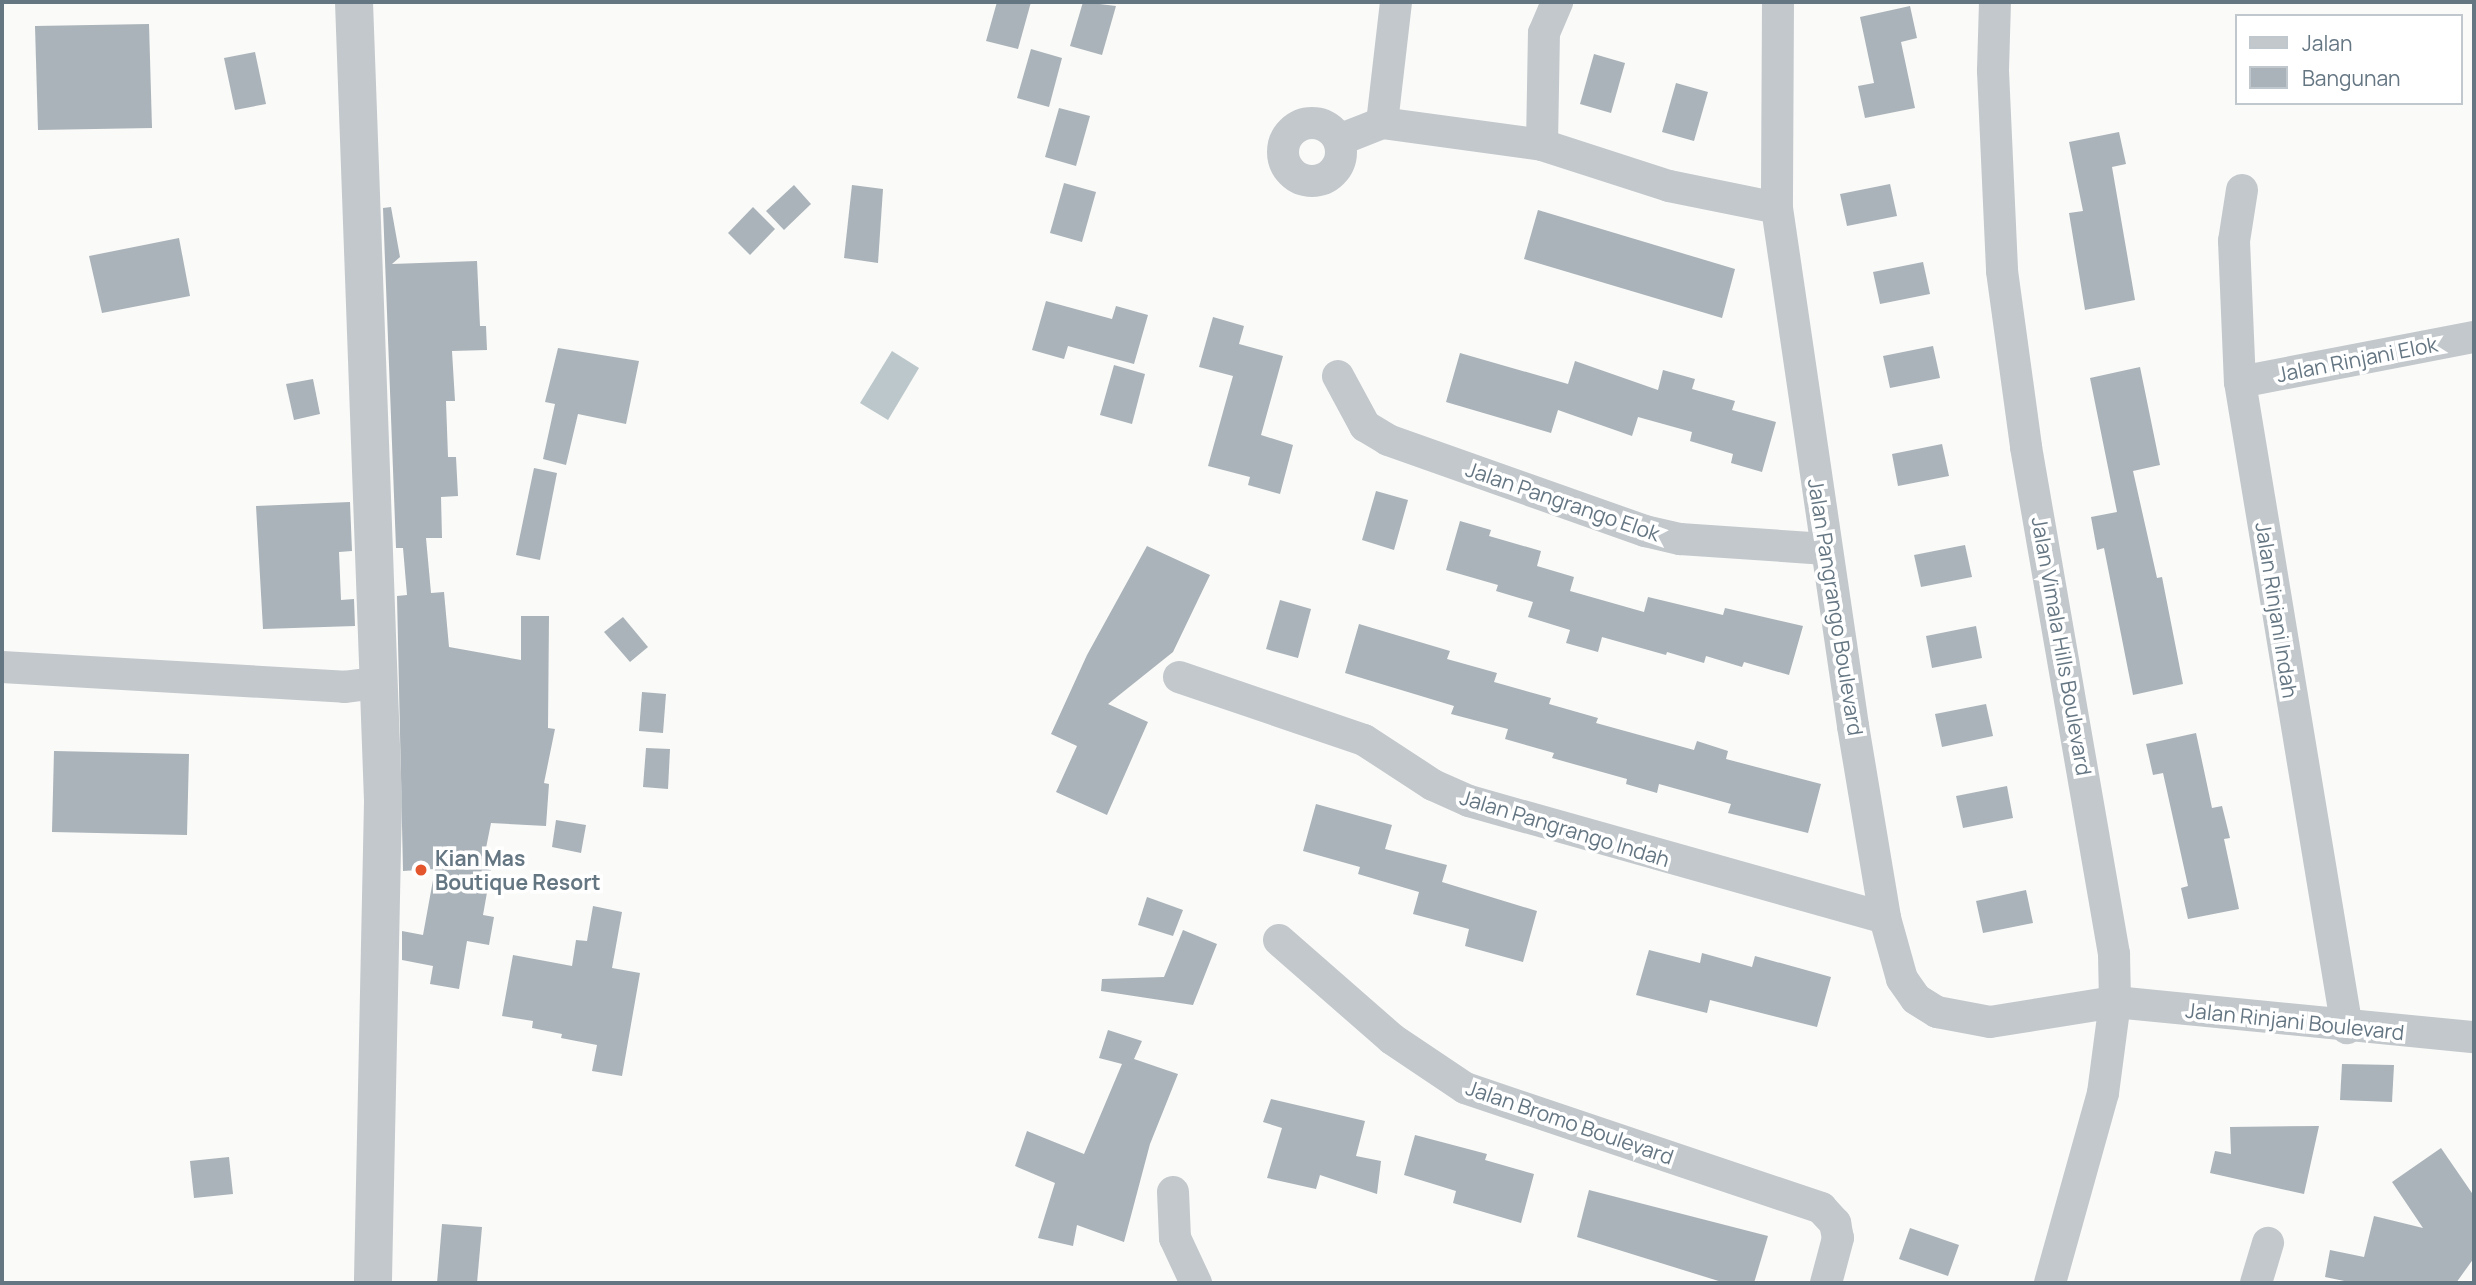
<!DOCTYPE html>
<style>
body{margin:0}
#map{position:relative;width:2476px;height:1285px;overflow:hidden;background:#fafaf8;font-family:Manrope,sans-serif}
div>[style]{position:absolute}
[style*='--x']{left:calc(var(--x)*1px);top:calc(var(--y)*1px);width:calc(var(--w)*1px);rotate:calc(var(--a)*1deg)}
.water>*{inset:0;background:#bbc7cb}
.building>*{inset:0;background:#aab3b9}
.minor>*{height:32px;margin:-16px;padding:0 16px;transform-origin:16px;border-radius:16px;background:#c3c8cc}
.minor>.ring{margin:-16px;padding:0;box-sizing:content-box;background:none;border:32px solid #c3c8cc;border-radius:50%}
.tertiary>*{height:38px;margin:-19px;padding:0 19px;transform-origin:19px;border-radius:19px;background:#c3c8cc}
.dots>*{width:19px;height:19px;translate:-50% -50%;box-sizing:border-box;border:4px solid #fff;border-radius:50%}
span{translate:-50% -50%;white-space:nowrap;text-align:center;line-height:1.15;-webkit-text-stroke:7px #fff;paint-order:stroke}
.street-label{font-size:21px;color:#657683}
.poi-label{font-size:21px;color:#657683;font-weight:700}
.left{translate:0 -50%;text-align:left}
.frame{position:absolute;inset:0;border:4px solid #657683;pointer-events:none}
.legend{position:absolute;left:2235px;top:14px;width:228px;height:91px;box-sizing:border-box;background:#fff;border:2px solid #c1c8cd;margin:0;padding:9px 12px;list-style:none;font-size:21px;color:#657683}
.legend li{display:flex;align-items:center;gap:14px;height:35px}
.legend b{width:35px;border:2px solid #c1c8cd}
</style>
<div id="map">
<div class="water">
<i style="clip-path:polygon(892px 351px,919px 368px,888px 420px,860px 403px)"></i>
</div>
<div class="building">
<i style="clip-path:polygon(997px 2px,1031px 2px,1018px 49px,986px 41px)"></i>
<i style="clip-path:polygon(1083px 2px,1116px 6px,1102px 55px,1070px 46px)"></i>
<i style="clip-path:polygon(1910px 6px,1917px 38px,1901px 42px,1915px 108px,1865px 118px,1858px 86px,1874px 83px,1860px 17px)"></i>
<i style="clip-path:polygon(149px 24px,152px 128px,38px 130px,35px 26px)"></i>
<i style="clip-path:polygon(1031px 49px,1062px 58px,1049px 107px,1017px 98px)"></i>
<i style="clip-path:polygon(255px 52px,266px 104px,235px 110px,224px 58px)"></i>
<i style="clip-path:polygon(1594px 54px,1625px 63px,1611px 113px,1580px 104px)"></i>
<i style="clip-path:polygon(1676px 83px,1708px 92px,1694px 141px,1662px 132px)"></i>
<i style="clip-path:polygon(1059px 108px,1090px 116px,1076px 166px,1045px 157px)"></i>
<i style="clip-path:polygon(2119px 132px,2126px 164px,2112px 167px,2135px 300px,2085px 310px,2069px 213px,2083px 211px,2069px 142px)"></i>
<i style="clip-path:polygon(1064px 183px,1096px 192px,1082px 242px,1050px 233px)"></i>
<i style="clip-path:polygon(1890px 184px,1897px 216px,1847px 226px,1840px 194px)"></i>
<i style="clip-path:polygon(794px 185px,811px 204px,784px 230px,766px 211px)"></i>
<i style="clip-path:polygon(852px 185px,883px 189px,878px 263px,844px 258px)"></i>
<i style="clip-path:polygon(391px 207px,400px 257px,392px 264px,477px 261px,480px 326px,486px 326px,487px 350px,452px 351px,455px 401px,446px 401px,448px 457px,456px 457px,458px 496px,441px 497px,442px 538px,426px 538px,431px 593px,444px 592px,449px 647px,521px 660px,521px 616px,549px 616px,548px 728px,555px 729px,544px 783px,549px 784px,546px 826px,491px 823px,482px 868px,491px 870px,483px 915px,494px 917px,489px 945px,467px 941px,459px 989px,430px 984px,433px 966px,402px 960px,402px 931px,423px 935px,435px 869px,403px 871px,397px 596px,407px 595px,403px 548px,396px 548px,383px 208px)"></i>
<i style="clip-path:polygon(753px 207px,775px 229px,750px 255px,728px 233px)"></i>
<i style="clip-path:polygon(1538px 210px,1735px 269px,1722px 318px,1524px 259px)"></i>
<i style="clip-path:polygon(179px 238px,190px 296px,102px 313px,89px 256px)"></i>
<i style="clip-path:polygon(1923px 262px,1930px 294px,1880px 304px,1873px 272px)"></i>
<i style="clip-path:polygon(1046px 301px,1112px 319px,1116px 306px,1148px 315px,1134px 364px,1068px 346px,1064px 359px,1032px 350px)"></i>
<i style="clip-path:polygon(1213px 317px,1244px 326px,1239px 344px,1283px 356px,1261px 435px,1293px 445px,1280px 494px,1248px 485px,1250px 477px,1208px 466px,1233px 376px,1199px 367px)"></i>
<i style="clip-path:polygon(1933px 346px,1940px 378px,1890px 388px,1883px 356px)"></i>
<i style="clip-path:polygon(558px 348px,639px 361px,626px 424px,578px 414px,566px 465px,543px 459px,555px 404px,545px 402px)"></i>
<i style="clip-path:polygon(1460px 353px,1568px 384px,1575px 361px,1658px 390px,1663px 370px,1695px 379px,1692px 389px,1735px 401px,1732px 410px,1776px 422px,1762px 472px,1731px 463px,1733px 454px,1690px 441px,1692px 432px,1638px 417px,1632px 436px,1558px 410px,1551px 433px,1446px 402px)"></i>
<i style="clip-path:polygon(1114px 365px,1145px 374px,1132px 424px,1100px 415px)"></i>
<i style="clip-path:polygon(2140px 367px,2160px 465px,2133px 471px,2157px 578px,2162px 577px,2183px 684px,2133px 695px,2104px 548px,2097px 550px,2091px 517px,2117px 512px,2090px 378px)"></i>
<i style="clip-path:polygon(313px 379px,320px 414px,294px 420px,286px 384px)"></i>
<i style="clip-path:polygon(1942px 444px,1949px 476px,1898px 486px,1892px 454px)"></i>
<i style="clip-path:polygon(534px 468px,557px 473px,540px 560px,516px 555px)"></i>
<i style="clip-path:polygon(1376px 491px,1408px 500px,1394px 550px,1362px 540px)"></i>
<i style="clip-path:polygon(350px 502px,352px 551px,339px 552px,341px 600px,354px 599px,355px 626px,263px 629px,256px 506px)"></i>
<i style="clip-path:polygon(1460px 521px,1491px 530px,1489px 536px,1541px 551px,1537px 566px,1574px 577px,1570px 591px,1644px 612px,1648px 597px,1723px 615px,1725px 608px,1803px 626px,1789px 675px,1744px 662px,1742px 667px,1706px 656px,1704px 663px,1667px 652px,1666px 655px,1602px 637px,1598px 652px,1566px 643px,1570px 630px,1528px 617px,1533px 602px,1496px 591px,1498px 585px,1446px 570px)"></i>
<i style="clip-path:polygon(1965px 545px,1972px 577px,1921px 587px,1914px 555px)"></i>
<i style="clip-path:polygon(1147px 546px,1210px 575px,1173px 652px,1108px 704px,1148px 722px,1107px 815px,1056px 792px,1077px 746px,1051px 734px,1087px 655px)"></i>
<i style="clip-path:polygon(1280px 600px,1311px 609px,1298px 658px,1266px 649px)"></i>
<i style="clip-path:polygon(623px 617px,648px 647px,630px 662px,604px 632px)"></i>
<i style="clip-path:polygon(1359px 624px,1450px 651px,1447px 659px,1497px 673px,1494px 682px,1551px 698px,1549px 704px,1598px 718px,1596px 723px,1694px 750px,1697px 741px,1728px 751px,1726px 759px,1821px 784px,1808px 833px,1728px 813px,1731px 804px,1659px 784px,1657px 793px,1626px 784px,1627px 779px,1552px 758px,1554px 753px,1505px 739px,1508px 729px,1451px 714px,1454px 706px,1345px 673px)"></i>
<i style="clip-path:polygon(1976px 626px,1982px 658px,1932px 668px,1926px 636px)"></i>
<i style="clip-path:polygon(642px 692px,666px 694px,663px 733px,639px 731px)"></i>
<i style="clip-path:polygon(1986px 704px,1993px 736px,1942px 747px,1935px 714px)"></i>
<i style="clip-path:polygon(2196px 733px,2212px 808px,2222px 806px,2230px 838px,2224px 839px,2239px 909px,2188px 919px,2181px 888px,2188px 886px,2163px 773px,2153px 775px,2146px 744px)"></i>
<i style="clip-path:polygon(646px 748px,670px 749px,668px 789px,643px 787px)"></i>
<i style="clip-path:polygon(54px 751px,189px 754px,187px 835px,52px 832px)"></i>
<i style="clip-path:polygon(2007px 786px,2013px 818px,1963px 828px,1956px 796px)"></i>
<i style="clip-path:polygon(1316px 804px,1392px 825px,1385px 849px,1447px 865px,1442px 882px,1537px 911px,1523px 962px,1465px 946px,1469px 929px,1413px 914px,1419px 892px,1358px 874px,1360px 867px,1303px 851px)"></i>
<i style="clip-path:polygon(556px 820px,586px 825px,581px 853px,552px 847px)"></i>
<i style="clip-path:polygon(2026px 890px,2033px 923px,1983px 933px,1976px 901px)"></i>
<i style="clip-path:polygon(1147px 897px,1183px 910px,1173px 936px,1138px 925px)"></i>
<i style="clip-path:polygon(593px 906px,622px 912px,612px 968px,640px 973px,622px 1076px,592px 1071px,597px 1045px,561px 1038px,562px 1034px,532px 1028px,533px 1021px,502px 1016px,513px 955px,572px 966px,576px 940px,587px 941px)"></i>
<i style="clip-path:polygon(1183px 930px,1217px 944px,1193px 1005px,1101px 991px,1102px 979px,1164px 977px)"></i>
<i style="clip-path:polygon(1649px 950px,1700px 963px,1702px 953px,1752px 967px,1755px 956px,1831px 977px,1817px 1027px,1710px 1000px,1707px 1013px,1636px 995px)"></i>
<i style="clip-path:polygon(1108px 1030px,1142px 1041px,1134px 1059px,1178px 1074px,1150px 1144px,1124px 1242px,1077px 1225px,1073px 1246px,1038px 1238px,1055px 1183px,1015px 1166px,1027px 1131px,1084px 1154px,1122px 1064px,1099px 1058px)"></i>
<i style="clip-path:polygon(2342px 1064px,2394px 1065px,2392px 1102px,2340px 1100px)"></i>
<i style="clip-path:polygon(1271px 1099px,1365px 1121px,1356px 1156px,1381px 1161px,1377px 1194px,1320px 1175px,1316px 1189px,1267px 1178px,1282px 1128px,1263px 1122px)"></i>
<i style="clip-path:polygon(2319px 1126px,2304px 1194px,2210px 1173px,2215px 1151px,2231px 1154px,2230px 1127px)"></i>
<i style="clip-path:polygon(1415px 1135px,1487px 1154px,1485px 1160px,1534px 1174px,1521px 1223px,1453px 1203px,1456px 1191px,1404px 1175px)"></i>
<i style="clip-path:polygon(2441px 1148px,2474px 1196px,2474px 1258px,2456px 1283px,2354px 1283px,2325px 1277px,2330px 1250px,2364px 1257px,2374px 1216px,2423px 1228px,2392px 1182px)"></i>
<i style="clip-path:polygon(229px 1157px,233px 1194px,194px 1198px,190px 1161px)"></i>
<i style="clip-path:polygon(1589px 1190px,1768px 1236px,1754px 1283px,1725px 1283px,1577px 1237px)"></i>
<i style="clip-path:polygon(442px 1224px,482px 1227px,477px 1283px,437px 1283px)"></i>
<i style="clip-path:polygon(1910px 1228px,1959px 1245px,1948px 1276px,1899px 1259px)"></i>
</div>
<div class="minor">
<i style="--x:1778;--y:2;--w:206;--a:90.3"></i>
<i style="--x:1777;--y:208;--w:524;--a:81.65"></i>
<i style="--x:1853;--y:726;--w:195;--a:80.5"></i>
<i style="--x:1885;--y:918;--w:63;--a:74.4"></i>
<i style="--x:1902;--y:979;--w:24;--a:55"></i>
<i style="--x:1916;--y:999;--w:25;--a:32"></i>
<i style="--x:1937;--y:1012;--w:54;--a:10.7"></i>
<i style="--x:1990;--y:1022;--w:127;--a:-9.1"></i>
<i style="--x:2115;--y:1002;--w:361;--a:5.6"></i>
<i style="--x:1995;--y:2;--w:69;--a:91.7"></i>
<i style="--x:1993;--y:71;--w:200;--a:87.4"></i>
<i style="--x:2002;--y:271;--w:178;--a:82.2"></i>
<i style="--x:2026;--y:447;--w:515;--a:80.15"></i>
<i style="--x:2114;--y:954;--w:48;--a:88.8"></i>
<i style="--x:2115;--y:1002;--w:92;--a:97.5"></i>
<i style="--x:2103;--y:1093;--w:197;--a:105.6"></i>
<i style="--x:1382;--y:123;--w:122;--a:-83.4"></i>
<i class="ring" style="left:1283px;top:123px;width:26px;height:26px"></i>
<i style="--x:1339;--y:140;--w:46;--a:-21.6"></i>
<i style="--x:1382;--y:123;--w:162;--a:7.8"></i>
<i style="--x:1542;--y:145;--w:112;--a:-89"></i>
<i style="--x:1544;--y:33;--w:34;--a:-67"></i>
<i style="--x:1542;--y:145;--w:133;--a:17.9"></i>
<i style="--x:1669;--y:186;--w:110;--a:11.5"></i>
<i style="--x:2242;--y:190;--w:52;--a:98.9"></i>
<i style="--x:2234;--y:241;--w:141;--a:87.6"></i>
<i style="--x:2240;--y:382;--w:655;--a:80.6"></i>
<i style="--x:1338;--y:376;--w:57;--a:61.6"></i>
<i style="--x:1365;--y:426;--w:27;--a:31"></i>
<i style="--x:1388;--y:440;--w:273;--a:19.5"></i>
<i style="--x:1645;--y:531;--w:36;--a:13"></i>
<i style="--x:1680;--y:539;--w:146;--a:3.9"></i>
<i style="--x:2240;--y:382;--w:238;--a:-10.9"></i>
<i style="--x:2;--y:667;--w:343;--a:3.3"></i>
<i style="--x:344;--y:687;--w:35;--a:-7"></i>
<i style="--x:1179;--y:677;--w:195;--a:18.8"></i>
<i style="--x:1364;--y:740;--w:82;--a:33.1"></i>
<i style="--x:1433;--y:785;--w:39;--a:24"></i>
<i style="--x:1469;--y:801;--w:432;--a:15.7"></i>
<i style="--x:1279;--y:940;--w:150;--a:41.2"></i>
<i style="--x:1392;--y:1039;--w:88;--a:33.9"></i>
<i style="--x:1465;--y:1088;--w:376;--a:18.6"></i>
<i style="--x:1821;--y:1208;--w:21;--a:47"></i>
<i style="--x:1835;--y:1223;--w:15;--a:79"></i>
<i style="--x:1838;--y:1238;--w:47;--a:104.9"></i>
<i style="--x:1173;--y:1192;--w:46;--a:87.5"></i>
<i style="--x:1175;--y:1238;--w:50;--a:65"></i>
<i style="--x:2256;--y:1283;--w:42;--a:-73.3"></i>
</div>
<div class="tertiary">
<i style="--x:354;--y:2;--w:801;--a:87.92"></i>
<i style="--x:383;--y:802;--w:481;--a:91.2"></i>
</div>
<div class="dots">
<i style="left:421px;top:870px;background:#e4572e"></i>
</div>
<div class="street-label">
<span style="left:2357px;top:359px;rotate:-11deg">Jalan Rinjani Elok</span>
<span style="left:1563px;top:501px;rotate:19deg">Jalan Pangrango Elok</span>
<span style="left:1836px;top:607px;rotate:81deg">Jalan Pangrango Boulevard</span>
<span style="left:2277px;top:610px;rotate:81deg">Jalan Rinjani Indah</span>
<span style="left:2062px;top:646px;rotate:80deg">Jalan Vimala Hills Boulevard</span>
<span style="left:1565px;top:828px;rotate:17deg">Jalan Pangrango Indah</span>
<span style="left:2295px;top:1021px;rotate:6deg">Jalan Rinjani Boulevard</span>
<span style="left:1570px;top:1122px;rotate:19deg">Jalan Bromo Boulevard</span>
</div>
<div class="poi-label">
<span class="left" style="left:435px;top:870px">Kian Mas<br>Boutique Resort</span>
</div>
<div class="frame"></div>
<ul class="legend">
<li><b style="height:9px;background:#c3c8cc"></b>Jalan</li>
<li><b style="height:19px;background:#aab3b9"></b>Bangunan</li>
</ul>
</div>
